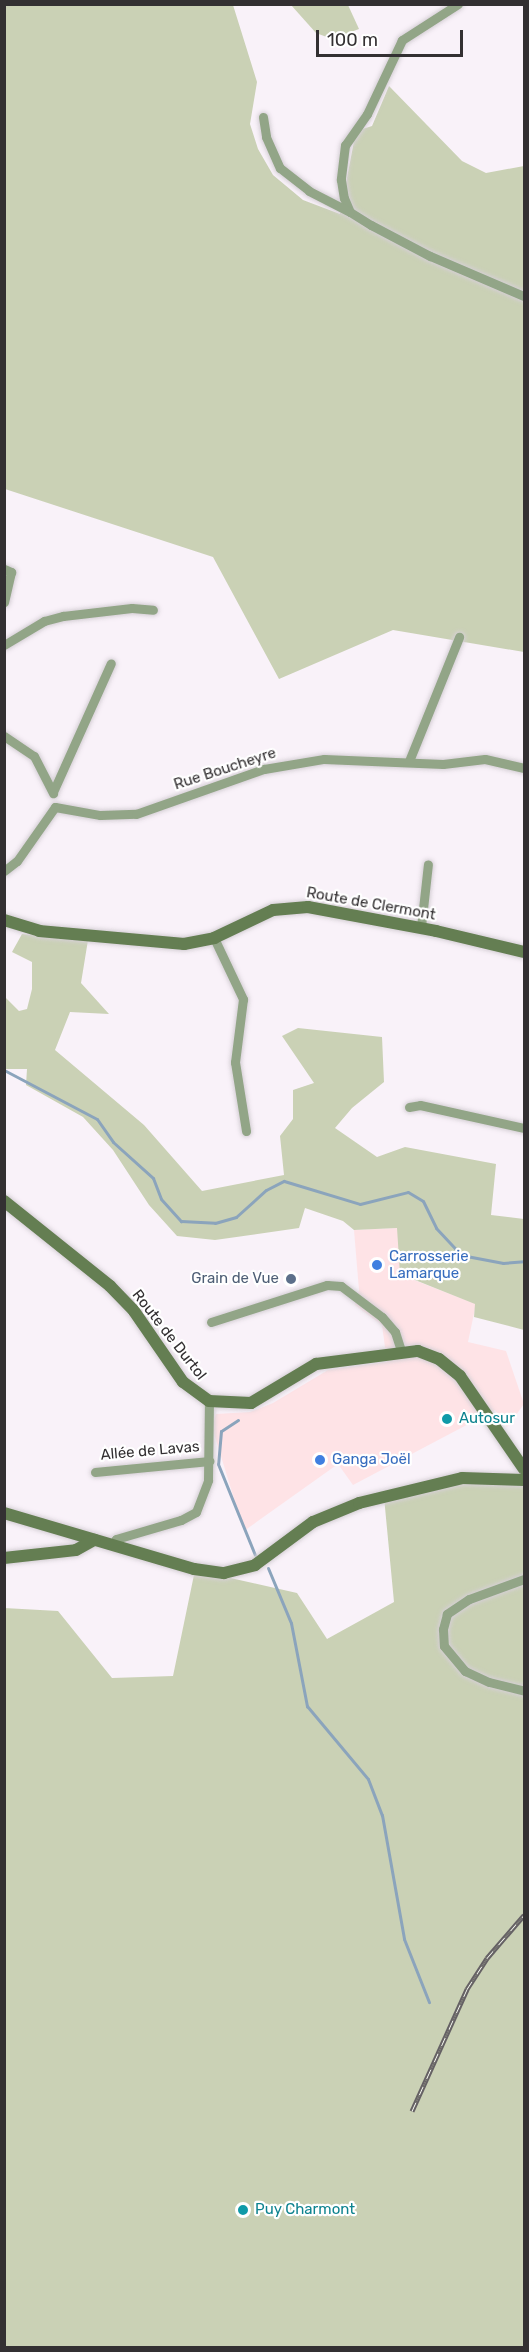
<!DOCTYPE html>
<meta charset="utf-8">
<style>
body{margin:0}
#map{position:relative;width:529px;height:2352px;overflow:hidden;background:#f9f2f9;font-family:Rubik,sans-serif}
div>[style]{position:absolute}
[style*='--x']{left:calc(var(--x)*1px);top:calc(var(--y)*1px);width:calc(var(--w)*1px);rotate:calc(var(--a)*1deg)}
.commercial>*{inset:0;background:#fee3e6}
.green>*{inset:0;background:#cad1b5}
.stream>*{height:3px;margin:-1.5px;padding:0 1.5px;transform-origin:1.5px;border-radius:1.5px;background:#8ba4bc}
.roads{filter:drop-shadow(0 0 2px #d5cfd5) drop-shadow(0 0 2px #d5cfd5)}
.street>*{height:9px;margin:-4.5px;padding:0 4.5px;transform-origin:4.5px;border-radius:4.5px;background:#92a587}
.secondary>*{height:12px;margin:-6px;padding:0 6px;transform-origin:6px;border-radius:6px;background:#647e52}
.rail>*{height:5px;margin-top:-2.5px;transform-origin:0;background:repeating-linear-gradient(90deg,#fff 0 9px,#656164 0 18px);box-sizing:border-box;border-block:2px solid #656164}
.dots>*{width:16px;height:16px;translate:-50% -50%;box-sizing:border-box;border:3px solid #fff;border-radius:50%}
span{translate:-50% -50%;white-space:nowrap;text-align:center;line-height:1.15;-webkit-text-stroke:4.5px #fff;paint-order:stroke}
.street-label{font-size:15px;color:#333032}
.shop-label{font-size:15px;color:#366cbe}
.left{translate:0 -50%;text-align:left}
.service-label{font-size:15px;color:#4e5e75}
.right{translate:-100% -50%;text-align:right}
.culture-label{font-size:15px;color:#0d838f}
.frame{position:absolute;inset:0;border:6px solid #333032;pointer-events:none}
.scale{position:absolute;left:316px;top:30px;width:147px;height:27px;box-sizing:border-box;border:3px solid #333032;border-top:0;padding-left:8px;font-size:18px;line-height:21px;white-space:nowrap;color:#333032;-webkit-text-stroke:4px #fff;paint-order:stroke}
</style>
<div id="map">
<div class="commercial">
<i style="clip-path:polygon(398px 1228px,401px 1275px,476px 1304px,468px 1342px,506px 1351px,524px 1404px,507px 1427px,495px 1410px,353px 1485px,338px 1464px,244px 1531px,212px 1427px,216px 1414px,250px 1412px,273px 1403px,328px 1370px,387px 1362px,382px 1325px,355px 1305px,359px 1290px,354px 1230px)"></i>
</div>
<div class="green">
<i style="clip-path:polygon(4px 5px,233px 5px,257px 82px,250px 124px,258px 149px,273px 175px,303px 200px,340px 214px,356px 131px,372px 126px,389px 86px,462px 161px,486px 173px,524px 166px,524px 652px,393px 630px,279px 679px,213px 557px,5px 489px)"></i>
<i style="clip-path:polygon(291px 5px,348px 5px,359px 29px,332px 39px,316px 33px)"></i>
<i style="clip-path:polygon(22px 934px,88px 940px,81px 983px,109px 1014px,70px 1012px,55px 1050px,144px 1125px,202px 1191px,284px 1175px,280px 1136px,293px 1119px,293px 1090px,314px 1083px,282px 1036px,298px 1028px,382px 1037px,384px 1082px,352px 1108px,335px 1128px,377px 1157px,405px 1147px,496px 1164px,491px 1215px,524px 1219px,524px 1330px,474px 1317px,475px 1304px,400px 1274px,397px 1228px,354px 1230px,343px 1221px,305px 1208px,299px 1228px,215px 1240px,177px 1236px,149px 1205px,113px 1150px,83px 1117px,26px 1085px,27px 1069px,5px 1069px,4px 996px,19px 1011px,27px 1009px,32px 989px,32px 962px,12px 952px)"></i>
<i style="clip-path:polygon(465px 1477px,524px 1481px,524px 2347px,5px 2347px,4px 1608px,58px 1611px,112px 1678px,173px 1676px,195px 1570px,297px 1593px,327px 1639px,394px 1602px,384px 1497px)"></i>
</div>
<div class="stream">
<i style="--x:4;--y:1070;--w:105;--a:27.8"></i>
<i style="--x:97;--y:1119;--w:28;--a:55"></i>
<i style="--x:113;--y:1142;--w:54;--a:42"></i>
<i style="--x:153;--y:1178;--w:22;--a:69"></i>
<i style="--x:161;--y:1199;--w:30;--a:48"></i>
<i style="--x:181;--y:1221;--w:34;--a:3"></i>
<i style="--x:215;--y:1223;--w:22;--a:-16"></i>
<i style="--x:236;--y:1217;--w:40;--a:-42"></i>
<i style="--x:266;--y:1190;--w:20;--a:-27"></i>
<i style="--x:284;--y:1181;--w:79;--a:16.8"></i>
<i style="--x:360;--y:1204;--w:49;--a:-14"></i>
<i style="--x:408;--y:1192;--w:17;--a:31"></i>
<i style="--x:423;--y:1201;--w:30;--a:64"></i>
<i style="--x:436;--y:1228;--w:37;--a:47"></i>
<i style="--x:461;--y:1255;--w:43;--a:10.8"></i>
<i style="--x:503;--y:1263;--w:21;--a:-5"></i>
<i style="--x:238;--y:1420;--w:20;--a:147"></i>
<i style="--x:221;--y:1431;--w:33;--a:95"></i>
<i style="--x:218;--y:1464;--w:98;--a:67.9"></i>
<i style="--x:268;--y:1568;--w:60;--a:67.3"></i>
<i style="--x:291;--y:1623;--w:85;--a:79.1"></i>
<i style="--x:307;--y:1706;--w:95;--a:50.1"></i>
<i style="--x:368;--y:1779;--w:39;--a:69"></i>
<i style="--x:382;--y:1815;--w:126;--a:79.9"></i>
<i style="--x:404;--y:1939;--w:68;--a:68.4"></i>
</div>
<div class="roads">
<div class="street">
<i style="--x:458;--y:4;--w:67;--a:147.3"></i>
<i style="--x:402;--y:40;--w:82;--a:115.3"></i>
<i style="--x:367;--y:114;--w:38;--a:125"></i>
<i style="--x:345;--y:145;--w:35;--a:97"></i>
<i style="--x:341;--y:180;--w:18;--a:81"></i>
<i style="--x:344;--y:198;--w:15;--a:67"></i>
<i style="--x:350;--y:212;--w:25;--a:32"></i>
<i style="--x:371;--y:225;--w:67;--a:27.7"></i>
<i style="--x:430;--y:256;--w:102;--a:23.1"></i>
<i style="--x:263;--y:117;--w:20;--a:81"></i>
<i style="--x:266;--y:137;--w:34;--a:66"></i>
<i style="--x:280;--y:168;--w:37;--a:38"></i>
<i style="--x:309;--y:191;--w:46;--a:27.1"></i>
<i style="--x:4;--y:569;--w:8;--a:23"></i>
<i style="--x:11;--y:572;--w:31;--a:103"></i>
<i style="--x:4;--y:645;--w:47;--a:-31"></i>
<i style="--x:44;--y:621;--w:20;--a:-15"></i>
<i style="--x:63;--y:616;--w:69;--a:-6.6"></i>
<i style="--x:132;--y:608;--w:21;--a:5"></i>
<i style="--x:4;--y:736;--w:36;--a:34"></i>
<i style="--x:34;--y:756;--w:42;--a:62.8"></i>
<i style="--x:409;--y:761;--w:134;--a:-68"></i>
<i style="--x:53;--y:792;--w:141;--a:-65.8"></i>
<i style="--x:55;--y:807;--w:46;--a:10.1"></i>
<i style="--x:100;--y:815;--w:36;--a:-2"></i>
<i style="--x:136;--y:814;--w:136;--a:-19.4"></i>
<i style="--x:264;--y:769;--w:61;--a:-9.5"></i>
<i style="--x:324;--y:759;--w:119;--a:2.4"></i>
<i style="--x:443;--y:764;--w:42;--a:-6.8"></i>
<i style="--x:485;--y:759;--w:40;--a:13"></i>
<i style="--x:4;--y:871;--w:16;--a:-38"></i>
<i style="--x:17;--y:861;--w:66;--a:-54.9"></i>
<i style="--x:421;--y:927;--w:63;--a:-83.7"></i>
<i style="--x:214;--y:938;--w:68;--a:64.6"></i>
<i style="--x:243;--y:999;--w:64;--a:97.2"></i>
<i style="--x:235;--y:1062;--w:70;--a:80.9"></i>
<i style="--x:409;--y:1107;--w:11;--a:-10"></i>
<i style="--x:420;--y:1105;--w:107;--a:12.5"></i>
<i style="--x:211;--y:1322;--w:122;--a:-17.7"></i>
<i style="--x:327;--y:1285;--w:14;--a:4"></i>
<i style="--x:341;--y:1286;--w:51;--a:37.1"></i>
<i style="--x:382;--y:1317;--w:20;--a:49"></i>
<i style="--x:395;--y:1332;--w:19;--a:72"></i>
<i style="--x:95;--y:1472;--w:115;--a:-5.5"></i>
<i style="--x:112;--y:1545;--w:7;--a:-56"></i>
<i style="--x:116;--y:1539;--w:68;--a:-16.3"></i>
<i style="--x:181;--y:1520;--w:17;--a:-28"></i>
<i style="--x:196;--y:1512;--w:34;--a:-69"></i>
<i style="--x:208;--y:1480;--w:79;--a:-89.3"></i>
<i style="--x:524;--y:1579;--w:59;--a:160"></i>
<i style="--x:469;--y:1599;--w:27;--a:146"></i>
<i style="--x:447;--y:1614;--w:16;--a:105"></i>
<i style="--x:443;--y:1629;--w:17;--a:87"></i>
<i style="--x:444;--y:1646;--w:33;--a:50"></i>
<i style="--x:465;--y:1671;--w:26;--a:25"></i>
<i style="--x:489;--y:1682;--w:36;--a:14"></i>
</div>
<div class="secondary">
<i style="--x:4;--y:920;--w:37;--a:17"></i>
<i style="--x:39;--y:931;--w:146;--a:5.1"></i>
<i style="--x:184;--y:944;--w:31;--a:-11"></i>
<i style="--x:214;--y:938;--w:65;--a:-25.4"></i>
<i style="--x:273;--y:910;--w:35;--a:-5"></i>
<i style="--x:308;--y:907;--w:130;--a:10.6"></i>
<i style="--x:436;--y:931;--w:90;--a:13.4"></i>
<i style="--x:4;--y:1201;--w:136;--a:38.7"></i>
<i style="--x:110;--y:1286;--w:35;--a:46"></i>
<i style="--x:134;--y:1311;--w:86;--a:55.4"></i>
<i style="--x:183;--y:1382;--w:32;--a:36"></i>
<i style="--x:209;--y:1401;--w:42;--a:2.7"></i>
<i style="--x:251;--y:1403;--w:76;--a:-31"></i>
<i style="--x:316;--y:1364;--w:103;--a:-7.3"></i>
<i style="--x:418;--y:1351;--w:22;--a:21"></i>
<i style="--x:439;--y:1359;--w:27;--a:39"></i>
<i style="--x:460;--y:1376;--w:113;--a:55.5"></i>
<i style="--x:4;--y:1513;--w:198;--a:16.4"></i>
<i style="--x:194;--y:1569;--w:30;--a:8"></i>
<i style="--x:224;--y:1573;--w:32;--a:-14"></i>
<i style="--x:255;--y:1565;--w:72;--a:-36.6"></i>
<i style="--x:313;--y:1522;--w:50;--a:-22.4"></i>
<i style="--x:359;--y:1503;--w:106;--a:-13.6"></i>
<i style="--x:462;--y:1478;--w:62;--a:1.8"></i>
<i style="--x:4;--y:1558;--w:72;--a:-6.3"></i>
<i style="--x:76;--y:1550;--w:21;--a:-29"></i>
</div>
</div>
<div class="rail">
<i style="--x:412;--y:2111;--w:134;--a:-65.7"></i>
<i style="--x:467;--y:1989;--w:37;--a:-57"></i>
<i style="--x:487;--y:1958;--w:57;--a:-49.3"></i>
</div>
<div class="dots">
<i style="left:377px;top:1265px;background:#3f7fe0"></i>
<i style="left:291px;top:1279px;background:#5c6f8a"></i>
<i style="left:447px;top:1419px;background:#0f9aa8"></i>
<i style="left:320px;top:1460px;background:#3f7fe0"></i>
<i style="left:243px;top:2210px;background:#0f9aa8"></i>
</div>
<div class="street-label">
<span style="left:225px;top:769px;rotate:-18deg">Rue Boucheyre</span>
<span style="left:371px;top:904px;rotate:10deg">Route de Clermont</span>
<span style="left:169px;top:1335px;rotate:52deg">Route de Durtol</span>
<span style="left:150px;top:1451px;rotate:-5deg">Allée de Lavas</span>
</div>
<div class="shop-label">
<span class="left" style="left:389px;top:1265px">Carrosserie<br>Lamarque</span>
<span class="left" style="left:332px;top:1460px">Ganga Joël</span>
</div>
<div class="service-label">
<span class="right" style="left:279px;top:1279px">Grain de Vue</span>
</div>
<div class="culture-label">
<span class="left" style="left:459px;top:1419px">Autosur</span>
<span class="left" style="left:255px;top:2210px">Puy Charmont</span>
</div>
<div class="frame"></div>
<div class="scale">100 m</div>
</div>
